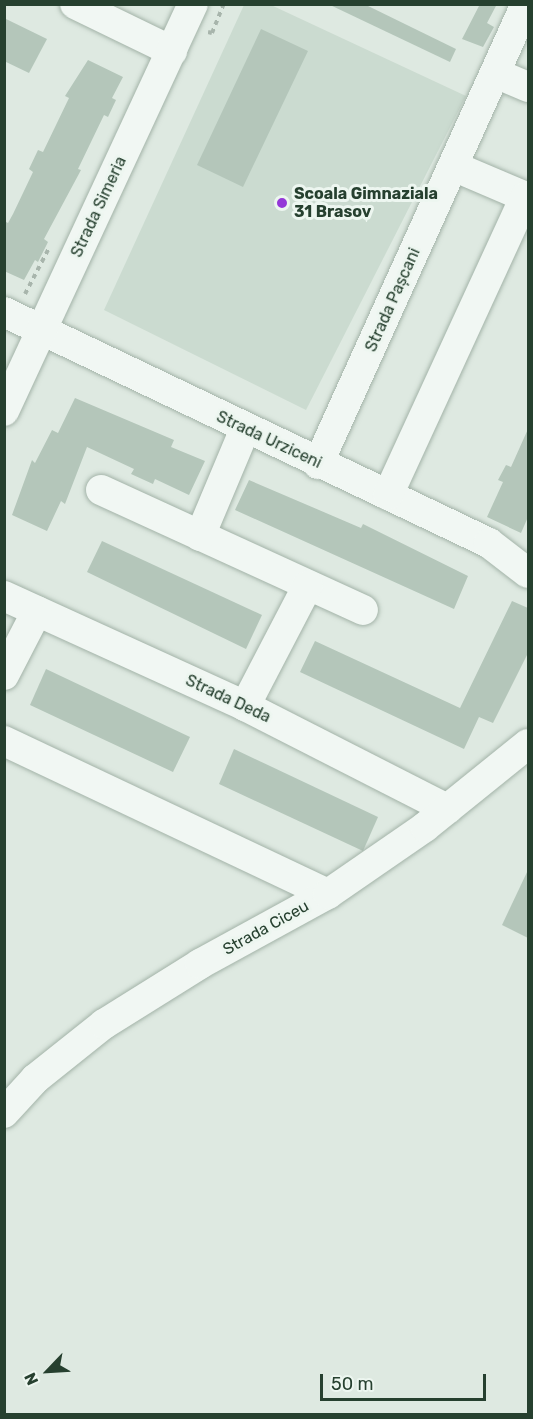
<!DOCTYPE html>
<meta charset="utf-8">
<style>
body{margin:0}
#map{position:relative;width:533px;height:1419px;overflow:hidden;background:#dee9e1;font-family:Rubik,sans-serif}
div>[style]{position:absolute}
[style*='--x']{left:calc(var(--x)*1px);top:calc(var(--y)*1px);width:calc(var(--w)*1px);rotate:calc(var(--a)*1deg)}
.built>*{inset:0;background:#cbdbd0}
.building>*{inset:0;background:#b4c6ba}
.path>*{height:4px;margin-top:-2px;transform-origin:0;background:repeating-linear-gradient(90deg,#a8b5ac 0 4.5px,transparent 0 9px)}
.roads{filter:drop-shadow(0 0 2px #a3b3a8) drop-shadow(0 0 2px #a3b3a8)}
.minor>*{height:30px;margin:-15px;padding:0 15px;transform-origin:15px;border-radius:15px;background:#f1f7f3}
.dots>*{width:16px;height:16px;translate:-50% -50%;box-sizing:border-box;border:3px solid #edf6f0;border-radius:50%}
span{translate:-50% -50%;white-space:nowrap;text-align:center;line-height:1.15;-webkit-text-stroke:6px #edf6f0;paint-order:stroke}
.poi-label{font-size:16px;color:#26402f;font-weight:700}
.left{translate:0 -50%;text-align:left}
.street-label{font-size:16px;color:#26402f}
.frame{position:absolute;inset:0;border:6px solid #26402f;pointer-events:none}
.north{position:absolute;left:18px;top:1341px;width:60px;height:60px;-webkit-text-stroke:4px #edf6f0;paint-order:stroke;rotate:245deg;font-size:16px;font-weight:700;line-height:24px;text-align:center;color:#26402f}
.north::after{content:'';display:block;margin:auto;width:21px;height:27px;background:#26402f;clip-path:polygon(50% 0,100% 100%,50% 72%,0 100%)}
.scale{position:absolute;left:320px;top:1374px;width:166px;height:27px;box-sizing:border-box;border:3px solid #26402f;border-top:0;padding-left:8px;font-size:18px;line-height:21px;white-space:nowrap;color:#26402f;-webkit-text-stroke:4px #edf6f0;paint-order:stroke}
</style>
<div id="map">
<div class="built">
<i style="clip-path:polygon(244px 5px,271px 5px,466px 96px,306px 410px,104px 310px)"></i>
</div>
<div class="building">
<i style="clip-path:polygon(328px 4px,364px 4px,456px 49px,450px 62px)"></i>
<i style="clip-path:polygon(480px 4px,497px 4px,487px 23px,494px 27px,483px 47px,462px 39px)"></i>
<i style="clip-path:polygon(4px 18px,47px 39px,29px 73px,4px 61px)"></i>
<i style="clip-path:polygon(261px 29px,308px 51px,243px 187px,197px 165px)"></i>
<i style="clip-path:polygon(88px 60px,123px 77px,112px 98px,116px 100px,108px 117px,104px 115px,78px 169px,81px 170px,44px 239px,48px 242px,38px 262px,35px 260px,24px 280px,4px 271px,4px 221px,8px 223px,13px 214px,33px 172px,29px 169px,38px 150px,43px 152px,69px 98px,65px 96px)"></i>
<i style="clip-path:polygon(75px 398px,174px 440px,171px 447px,205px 461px,189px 495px,155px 479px,153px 484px,131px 474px,134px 469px,87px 447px,65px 504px,61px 501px,47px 531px,12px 515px,32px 460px,35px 463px,52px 430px,58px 433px)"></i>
<i style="clip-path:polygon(528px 429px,528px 517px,521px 533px,487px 517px,503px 482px,498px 480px,506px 465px,511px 467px)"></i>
<i style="clip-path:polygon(249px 480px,361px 528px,363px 524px,468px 576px,454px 609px,235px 510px)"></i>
<i style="clip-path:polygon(102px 541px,262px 615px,246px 649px,87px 572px)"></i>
<i style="clip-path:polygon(512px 601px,528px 608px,528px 653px,493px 723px,479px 717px,464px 749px,300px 672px,315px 641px,460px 708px)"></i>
<i style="clip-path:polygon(46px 669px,190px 737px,173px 772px,30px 705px)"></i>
<i style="clip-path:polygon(234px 749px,378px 817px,363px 851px,219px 784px)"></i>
<i style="clip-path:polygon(528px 870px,528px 938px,502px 925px)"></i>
</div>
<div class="path">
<i style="--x:208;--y:32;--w:4;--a:14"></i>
<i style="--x:212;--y:33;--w:31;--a:-68"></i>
<i style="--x:25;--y:294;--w:50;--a:-62.4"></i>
</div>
<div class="roads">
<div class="minor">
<i style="--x:75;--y:4;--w:108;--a:25.9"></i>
<i style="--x:495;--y:73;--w:36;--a:23"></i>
<i style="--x:453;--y:166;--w:82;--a:23.1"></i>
<i style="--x:4;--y:312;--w:537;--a:25.47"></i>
<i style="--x:489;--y:543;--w:49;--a:37.6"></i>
<i style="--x:4;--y:411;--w:449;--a:-65.1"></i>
<i style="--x:318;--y:464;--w:505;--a:-65.67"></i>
<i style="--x:101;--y:490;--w:288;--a:24.6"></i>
<i style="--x:388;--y:495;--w:328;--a:-65.3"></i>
<i style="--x:200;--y:536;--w:116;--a:-67.2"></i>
<i style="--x:4;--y:596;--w:265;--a:24.5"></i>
<i style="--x:245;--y:706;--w:227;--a:27"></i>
<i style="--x:4;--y:675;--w:72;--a:-62.7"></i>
<i style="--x:245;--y:706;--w:136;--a:-62.5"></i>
<i style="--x:4;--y:741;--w:358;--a:25.3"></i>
<i style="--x:4;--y:1113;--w:46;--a:-47.6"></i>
<i style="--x:35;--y:1079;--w:88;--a:-38.6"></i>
<i style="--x:104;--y:1024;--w:113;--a:-32"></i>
<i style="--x:200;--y:964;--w:146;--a:-28.7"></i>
<i style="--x:328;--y:894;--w:118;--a:-34.6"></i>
<i style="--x:425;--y:827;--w:132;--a:-38.9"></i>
</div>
</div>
<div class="dots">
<i style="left:282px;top:203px;background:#9438d8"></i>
</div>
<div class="poi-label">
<span class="left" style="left:294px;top:203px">Scoala Gimnaziala<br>31 Brasov</span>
</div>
<div class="street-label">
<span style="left:99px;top:207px;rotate:-65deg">Strada Simeria</span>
<span style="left:393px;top:300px;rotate:-66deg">Strada Pașcani</span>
<span style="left:269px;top:440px;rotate:25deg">Strada Urziceni</span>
<span style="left:228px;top:699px;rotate:25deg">Strada Deda</span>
<span style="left:266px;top:928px;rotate:-29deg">Strada Ciceu</span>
</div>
<div class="frame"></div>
<div class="north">N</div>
<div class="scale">50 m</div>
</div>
